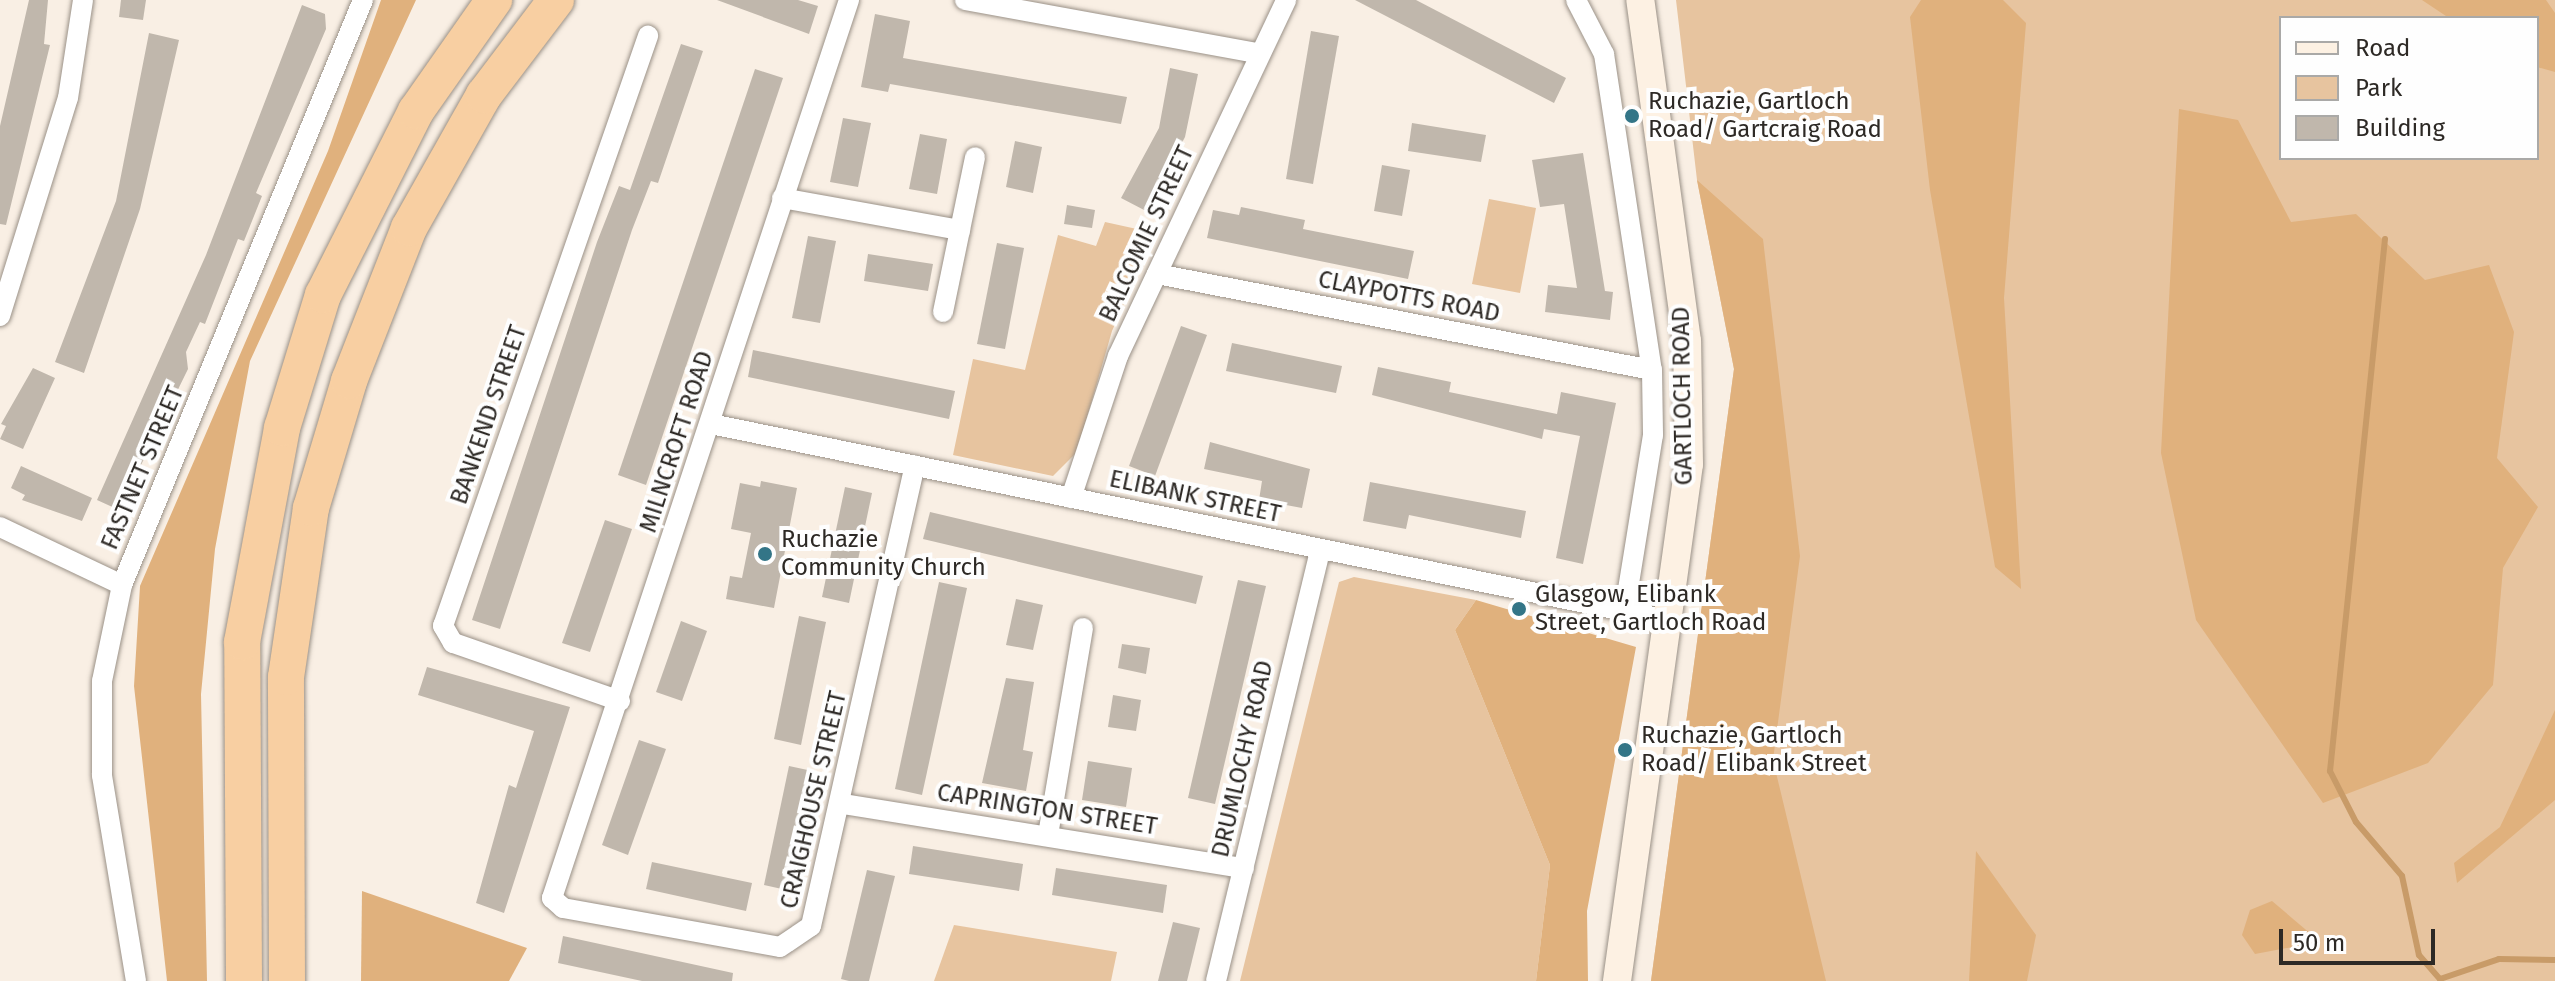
<!DOCTYPE html>
<style>
body{margin:0}
#map{position:relative;width:2555px;height:981px;overflow:hidden;background:#f9efe4;font-family:"Fira Sans",sans-serif}
div>[style]{position:absolute}
[style*='--x']{left:calc(var(--x)*1px);top:calc(var(--y)*1px);width:calc(var(--w)*1px);rotate:calc(var(--a)*1deg)}
.green>*{inset:0;background:#e7c49f}
.forest>*{inset:0;background:#e0b17d}
.stream>*{height:6px;margin:-3px;padding:0 3px;transform-origin:3px;border-radius:3px;background:#c89b68}
.building>*{inset:0;background:#c0b7ac}
.roads{filter:drop-shadow(0 0 2px #9a9187) drop-shadow(0 0 2px #9a9187)}
.street>*{height:20px;margin:-10px;padding:0 10px;transform-origin:10px;border-radius:10px;background:#fff}
.secondary>*{height:28px;margin:-14px;padding:0 14px;transform-origin:14px;border-radius:14px;background:#fdf1e3}
.highway>*{height:36px;margin:-18px;padding:0 18px;transform-origin:18px;border-radius:18px;background:#f8cfa2}
.dots>*{width:22px;height:22px;translate:-50% -50%;box-sizing:border-box;border:4px solid #fefefe;border-radius:50%}
span{translate:-50% -50%;white-space:nowrap;text-align:center;line-height:1.15;-webkit-text-stroke:8px #fefefe;paint-order:stroke}
.poi-label{font-size:24px;color:#2d2925}
.left{translate:0 -50%;text-align:left}
.street-label{font-size:24px;color:#2d2925}
.legend{position:absolute;left:2279px;top:16px;width:260px;height:144px;box-sizing:border-box;background:#fefefe;border:2px solid #aaa9a7;margin:0;padding:10px 14px;list-style:none;font-size:24px;color:#2d2925}
.legend li{display:flex;align-items:center;gap:16px;height:40px}
.legend b{width:40px;border:2px solid #aaa9a7}
.scale{position:absolute;left:2279px;top:929px;width:156px;height:36px;box-sizing:border-box;border:4px solid #2d2925;border-top:0;padding-left:10px;font-size:24px;line-height:28px;white-space:nowrap;color:#2d2925;-webkit-text-stroke:6px #fefefe;paint-order:stroke}
</style>
<div id="map">
<div class="green">
<i style="clip-path:polygon(evenodd,1676px 0,2555px 0,2555px 981px,1651px 981px,1734px 369px,1697px 180px,1676px 0,2281px 18px,2537px 18px,2537px 158px,2281px 158px,2281px 18px)"></i>
<i style="clip-path:polygon(1489px 199px,1536px 208px,1520px 293px,1472px 284px)"></i>
<i style="clip-path:polygon(1105px 222px,1155px 233px,1112px 331px,1077px 452px,1053px 476px,953px 455px,973px 359px,1025px 370px,1058px 235px,1096px 246px)"></i>
<i style="clip-path:polygon(1354px 577px,1476px 600px,1455px 630px,1550px 865px,1536px 981px,1240px 981px,1339px 582px)"></i>
<i style="clip-path:polygon(954px 925px,1117px 952px,1111px 981px,934px 981px)"></i>
</div>
<div class="forest">
<i style="clip-path:polygon(381px 0,416px 0,250px 361px,215px 549px,201px 694px,207px 981px,167px 981px,134px 686px,140px 586px,328px 151px)"></i>
<i style="clip-path:polygon(1921px 0,2003px 0,2026px 23px,2004px 298px,2021px 589px,1995px 567px,1930px 190px,1910px 17px)"></i>
<i style="clip-path:polygon(2422px 0,2546px 0,2555px 13px,2555px 72px,2537px 67px,2537px 18px,2449px 18px)"></i>
<i style="clip-path:polygon(2179px 109px,2238px 120px,2291px 222px,2356px 214px,2425px 280px,2489px 265px,2514px 332px,2497px 458px,2538px 507px,2503px 568px,2493px 685px,2428px 763px,2323px 803px,2196px 620px,2161px 453px)"></i>
<i style="clip-path:polygon(1697px 180px,1763px 239px,1800px 556px,1773px 760px,1826px 981px,1651px 981px,1734px 369px)"></i>
<i style="clip-path:polygon(1476px 600px,1636px 647px,1587px 911px,1588px 981px,1536px 981px,1550px 865px,1455px 630px)"></i>
<i style="clip-path:polygon(2555px 710px,2555px 800px,2457px 883px,2454px 863px,2500px 827px)"></i>
<i style="clip-path:polygon(1976px 851px,2036px 935px,2027px 981px,1969px 981px)"></i>
<i style="clip-path:polygon(362px 891px,527px 948px,509px 981px,361px 981px)"></i>
<i style="clip-path:polygon(2272px 901px,2312px 935px,2314px 943px,2255px 954px,2242px 935px,2250px 910px)"></i>
</div>
<div class="stream">
<i style="--x:2385;--y:239;--w:535;--a:95.9"></i>
<i style="--x:2330;--y:771;--w:57;--a:63"></i>
<i style="--x:2356;--y:822;--w:71;--a:49.6"></i>
<i style="--x:2402;--y:876;--w:81;--a:77.9"></i>
<i style="--x:2419;--y:955;--w:32;--a:49"></i>
<i style="--x:2440;--y:979;--w:62;--a:-18.7"></i>
<i style="--x:2499;--y:959;--w:56;--a:1"></i>
</div>
<div class="building">
<i style="clip-path:polygon(29px 0,48px 0,44px 44px,50px 45px,6px 225px,0 224px,0 126px)"></i>
<i style="clip-path:polygon(121px 0,146px 0,143px 20px,119px 17px)"></i>
<i style="clip-path:polygon(717px 0,798px 0,818px 6px,809px 34px)"></i>
<i style="clip-path:polygon(1355px 0,1416px 0,1566px 78px,1554px 103px)"></i>
<i style="clip-path:polygon(302px 5px,325px 14px,326px 29px,256px 193px,262px 196px,244px 241px,238px 239px,205px 324px,200px 322px,186px 352px,188px 369px,119px 510px,97px 500px,206px 255px)"></i>
<i style="clip-path:polygon(875px 14px,910px 21px,903px 58px,1127px 97px,1121px 124px,890px 84px,888px 92px,861px 87px)"></i>
<i style="clip-path:polygon(1311px 31px,1339px 36px,1313px 184px,1286px 179px)"></i>
<i style="clip-path:polygon(149px 33px,179px 40px,140px 209px,84px 373px,55px 362px,116px 201px)"></i>
<i style="clip-path:polygon(681px 44px,703px 51px,658px 183px,651px 181px,632px 230px,500px 629px,472px 620px,597px 242px,619px 186px,630px 190px)"></i>
<i style="clip-path:polygon(1170px 68px,1198px 74px,1185px 137px,1146px 211px,1121px 198px,1159px 128px)"></i>
<i style="clip-path:polygon(755px 69px,783px 78px,646px 485px,618px 475px)"></i>
<i style="clip-path:polygon(843px 118px,871px 123px,858px 187px,830px 182px)"></i>
<i style="clip-path:polygon(1412px 123px,1486px 135px,1481px 162px,1408px 151px)"></i>
<i style="clip-path:polygon(920px 134px,947px 139px,937px 194px,909px 189px)"></i>
<i style="clip-path:polygon(1015px 141px,1042px 147px,1033px 193px,1006px 187px)"></i>
<i style="clip-path:polygon(1583px 153px,1605px 291px,1613px 292px,1610px 320px,1545px 312px,1548px 285px,1577px 288px,1564px 204px,1540px 207px,1532px 160px)"></i>
<i style="clip-path:polygon(1382px 165px,1410px 170px,1402px 216px,1374px 211px)"></i>
<i style="clip-path:polygon(1067px 205px,1095px 210px,1092px 228px,1064px 224px)"></i>
<i style="clip-path:polygon(1241px 207px,1305px 220px,1303px 229px,1414px 251px,1408px 279px,1207px 238px,1213px 210px,1239px 215px)"></i>
<i style="clip-path:polygon(808px 236px,836px 241px,820px 323px,792px 318px)"></i>
<i style="clip-path:polygon(997px 243px,1024px 248px,1005px 349px,977px 344px)"></i>
<i style="clip-path:polygon(868px 254px,933px 264px,928px 291px,864px 281px)"></i>
<i style="clip-path:polygon(1181px 326px,1207px 335px,1155px 476px,1129px 466px)"></i>
<i style="clip-path:polygon(1232px 343px,1342px 366px,1336px 393px,1226px 371px)"></i>
<i style="clip-path:polygon(753px 350px,955px 391px,949px 419px,748px 377px)"></i>
<i style="clip-path:polygon(1378px 367px,1451px 382px,1449px 392px,1557px 414px,1561px 392px,1616px 403px,1583px 564px,1556px 558px,1580px 436px,1544px 429px,1542px 439px,1372px 395px)"></i>
<i style="clip-path:polygon(33px 368px,55px 378px,23px 449px,0 439px,6px 426px,1px 424px)"></i>
<i style="clip-path:polygon(1210px 442px,1310px 469px,1302px 508px,1259px 500px,1262px 481px,1204px 469px)"></i>
<i style="clip-path:polygon(21px 466px,92px 498px,82px 521px,22px 500px,25px 495px,11px 488px)"></i>
<i style="clip-path:polygon(761px 481px,797px 488px,774px 608px,726px 599px,730px 576px,742px 578px,751px 533px,731px 529px,740px 483px,760px 487px)"></i>
<i style="clip-path:polygon(1370px 482px,1526px 511px,1521px 538px,1409px 515px,1406px 529px,1363px 521px)"></i>
<i style="clip-path:polygon(845px 487px,872px 493px,849px 603px,822px 597px)"></i>
<i style="clip-path:polygon(930px 512px,1203px 576px,1196px 604px,923px 539px)"></i>
<i style="clip-path:polygon(605px 520px,632px 529px,590px 652px,562px 643px)"></i>
<i style="clip-path:polygon(1238px 580px,1266px 586px,1215px 804px,1188px 798px)"></i>
<i style="clip-path:polygon(939px 582px,967px 588px,922px 795px,895px 789px)"></i>
<i style="clip-path:polygon(1016px 599px,1043px 605px,1033px 650px,1006px 645px)"></i>
<i style="clip-path:polygon(799px 616px,826px 622px,801px 745px,774px 739px)"></i>
<i style="clip-path:polygon(681px 621px,707px 631px,682px 701px,656px 692px)"></i>
<i style="clip-path:polygon(1122px 644px,1150px 648px,1146px 674px,1118px 668px)"></i>
<i style="clip-path:polygon(427px 667px,570px 707px,504px 913px,476px 903px,509px 785px,516px 788px,534px 731px,418px 695px)"></i>
<i style="clip-path:polygon(1006px 678px,1034px 682px,1023px 750px,1033px 752px,1026px 791px,982px 783px)"></i>
<i style="clip-path:polygon(1113px 695px,1141px 700px,1136px 731px,1108px 727px)"></i>
<i style="clip-path:polygon(639px 740px,666px 749px,628px 855px,602px 845px)"></i>
<i style="clip-path:polygon(1088px 761px,1132px 768px,1126px 807px,1082px 800px)"></i>
<i style="clip-path:polygon(789px 766px,817px 772px,791px 891px,764px 885px)"></i>
<i style="clip-path:polygon(913px 846px,1023px 864px,1019px 891px,909px 874px)"></i>
<i style="clip-path:polygon(652px 862px,752px 883px,746px 911px,646px 889px)"></i>
<i style="clip-path:polygon(1056px 868px,1167px 885px,1163px 913px,1052px 895px)"></i>
<i style="clip-path:polygon(867px 870px,895px 876px,869px 981px,849px 981px,841px 979px)"></i>
<i style="clip-path:polygon(1173px 922px,1200px 928px,1187px 981px,1158px 981px)"></i>
<i style="clip-path:polygon(563px 936px,733px 973px,732px 981px,642px 981px,558px 963px)"></i>
</div>
<div class="roads">
<div class="street">
<i style="--x:849;--y:0;--w:946;--a:108.3"></i>
<i style="--x:552;--y:898;--w:15;--a:42"></i>
<i style="--x:563;--y:908;--w:220;--a:10.2"></i>
<i style="--x:780;--y:947;--w:37;--a:-34"></i>
<i style="--x:811;--y:926;--w:472;--a:-77.3"></i>
<i style="--x:965;--y:0;--w:298;--a:10.3"></i>
<i style="--x:1576;--y:0;--w:61;--a:62.6"></i>
<i style="--x:1604;--y:54;--w:320;--a:81.4"></i>
<i style="--x:1652;--y:370;--w:65;--a:89.1"></i>
<i style="--x:1653;--y:435;--w:181;--a:99.2"></i>
<i style="--x:782;--y:198;--w:181;--a:10.2"></i>
<i style="--x:1157;--y:274;--w:504;--a:10.98"></i>
<i style="--x:943;--y:312;--w:158;--a:-78.3"></i>
<i style="--x:0;--y:316;--w:228;--a:-72.7"></i>
<i style="--x:68;--y:98;--w:99;--a:-81.3"></i>
<i style="--x:711;--y:424;--w:977;--a:11.57"></i>
<i style="--x:1071;--y:498;--w:150;--a:-71.7"></i>
<i style="--x:1118;--y:356;--w:394;--a:-64.7"></i>
<i style="--x:0;--y:527;--w:135;--a:25.4"></i>
<i style="--x:620;--y:701;--w:177;--a:-160.8"></i>
<i style="--x:453;--y:643;--w:20;--a:-120"></i>
<i style="--x:443;--y:626;--w:625;--a:-70.84"></i>
<i style="--x:843;--y:804;--w:406;--a:9.1"></i>
<i style="--x:1048;--y:835;--w:210;--a:-80.4"></i>
<i style="--x:136;--y:981;--w:209;--a:-99.4"></i>
<i style="--x:102;--y:775;--w:94;--a:-90"></i>
<i style="--x:102;--y:681;--w:98;--a:-78.2"></i>
<i style="--x:122;--y:585;--w:633;--a:-67.61"></i>
<i style="--x:1216;--y:981;--w:443;--a:-76.4"></i>
</div>
<div class="secondary">
<i style="--x:1617;--y:981;--w:522;--a:-82.07"></i>
<i style="--x:1689;--y:464;--w:123;--a:-90.9"></i>
<i style="--x:1687;--y:341;--w:344;--a:-97.8"></i>
</div>
<div class="highway">
<i style="--x:244;--y:981;--w:339;--a:-90.3"></i>
<i style="--x:242;--y:642;--w:218;--a:-79.4"></i>
<i style="--x:282;--y:428;--w:139;--a:-72.9"></i>
<i style="--x:323;--y:295;--w:206;--a:-63.2"></i>
<i style="--x:416;--y:111;--w:136;--a:-54.9"></i>
<i style="--x:287;--y:981;--w:304;--a:-90.2"></i>
<i style="--x:286;--y:677;--w:171;--a:-81.6"></i>
<i style="--x:311;--y:508;--w:133;--a:-73.3"></i>
<i style="--x:349;--y:381;--w:164;--a:-68.6"></i>
<i style="--x:409;--y:228;--w:153;--a:-60.6"></i>
<i style="--x:484;--y:95;--w:119;--a:-52.8"></i>
</div>
</div>
<div class="dots">
<i style="left:1632px;top:116px;background:#337587"></i>
<i style="left:765px;top:554px;background:#337587"></i>
<i style="left:1519px;top:609px;background:#337587"></i>
<i style="left:1625px;top:750px;background:#337587"></i>
</div>
<div class="poi-label">
<span class="left" style="left:1648px;top:116px">Ruchazie, Gartloch<br>Road/ Gartcraig Road</span>
<span class="left" style="left:781px;top:554px">Ruchazie<br>Community Church</span>
<span class="left" style="left:1535px;top:609px">Glasgow, Elibank<br>Street, Gartloch Road</span>
<span class="left" style="left:1641px;top:750px">Ruchazie, Gartloch<br>Road/ Elibank Street</span>
</div>
<div class="street-label">
<span style="left:1147px;top:234px;rotate:-65deg">BALCOMIE STREET</span>
<span style="left:1409px;top:297px;rotate:11deg">CLAYPOTTS ROAD</span>
<span style="left:1683px;top:396px;rotate:-91deg">GARTLOCH ROAD</span>
<span style="left:489px;top:415px;rotate:-71deg">BANKEND STREET</span>
<span style="left:677px;top:442px;rotate:-72deg">MILNCROFT ROAD</span>
<span style="left:143px;top:468px;rotate:-67deg">FASTNET STREET</span>
<span style="left:1195px;top:497px;rotate:12deg">ELIBANK STREET</span>
<span style="left:1243px;top:759px;rotate:-77deg">DRUMLOCHY ROAD</span>
<span style="left:814px;top:800px;rotate:-77deg">CRAIGHOUSE STREET</span>
<span style="left:1047px;top:810px;rotate:9deg">CAPRINGTON STREET</span>
</div>
<ul class="legend">
<li><b style="height:10px;background:#fdf1e3"></b>Road</li>
<li><b style="height:22px;background:#e7c49f"></b>Park</li>
<li><b style="height:22px;background:#c0b7ac"></b>Building</li>
</ul>
<div class="scale">50 m</div>
</div>
